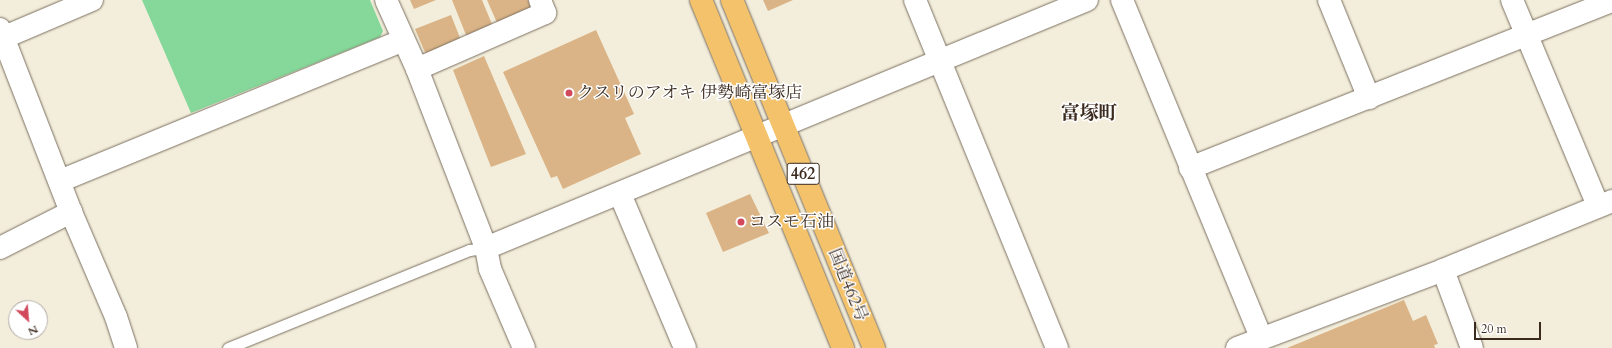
<!DOCTYPE html>
<meta charset="utf-8">
<style>
body{margin:0}
#map{position:relative;width:1612px;height:348px;overflow:hidden;background:#f3eedb;font-family:Cardo,"Noto Serif JP",serif}
div>[style]{position:absolute}
[style*='--x']{left:calc(var(--x)*1px);top:calc(var(--y)*1px);width:calc(var(--w)*1px);rotate:calc(var(--a)*1deg)}
.green>*{inset:0;background:#85d89a}
.building>*{inset:0;background:#dab487}
.roads{filter:drop-shadow(0 0 1px #7b6f60) drop-shadow(0 0 1px #7b6f60)}
.service>*{height:11px;margin:-5.5px;padding:0 5.5px;transform-origin:5.5px;border-radius:5.5px;background:#fff}
.minor>*{height:22px;margin:-11px;padding:0 11px;transform-origin:11px;border-radius:11px;background:#fff}
.trunk>*{height:22px;margin:-11px;padding:0 11px;transform-origin:11px;border-radius:11px;background:#f4c26a}
.dots>*{width:11px;height:11px;translate:-50% -50%;box-sizing:border-box;border:2px solid #fff;border-radius:50%}
span{translate:-50% -50%;white-space:nowrap;text-align:center;line-height:1.15;-webkit-text-stroke:3px #fff;paint-order:stroke}
.shield-label span{padding:1px 3px;background:#fff;border:1px solid;border-radius:3px;-webkit-text-stroke-width:0}
.shield-label{font-size:16px;color:#3b2a1e;font-weight:700}
.poi-label{font-size:17px;color:#3b2a1e}
.left{translate:0 -50%;text-align:left}
.street-label{font-size:17px;color:#3b2a1e}
.quarter-label{font-size:19px;color:#3b2a1e;font-weight:700}
.north{position:absolute;left:8px;top:300px;width:40px;height:40px;box-sizing:border-box;background:#fff;border:1px solid #b1aaa5;border-radius:50%;rotate:154deg;font-size:11px;font-weight:700;line-height:16px;text-align:center;color:#3b2a1e}
.north::after{content:'';display:block;margin:auto;width:14px;height:18px;background:#d1495b;clip-path:polygon(50% 0,100% 100%,50% 72%,0 100%)}
.scale{position:absolute;left:1474px;top:322px;width:67px;height:18px;box-sizing:border-box;border:2px solid #3b2a1e;border-top:0;padding-left:5px;font-size:12px;line-height:14px;white-space:nowrap;color:#3b2a1e;-webkit-text-stroke:3px #fff;paint-order:stroke}
</style>
<div id="map">
<div class="green">
<i style="clip-path:polygon(142px 0,370px 0,383px 31px,380px 37px,191px 113px)"></i>
</div>
<div class="building">
<i style="clip-path:polygon(410px 0,436px 0,414px 9px)"></i>
<i style="clip-path:polygon(452px 0,482px 0,494px 29px,468px 40px)"></i>
<i style="clip-path:polygon(487px 0,528px 0,532px 10px,498px 25px)"></i>
<i style="clip-path:polygon(763px 0,793px 0,768px 11px)"></i>
<i style="clip-path:polygon(451px 15px,462px 43px,427px 57px,415px 29px)"></i>
<i style="clip-path:polygon(596px 30px,634px 114px,625px 118px,641px 154px,563px 189px,557px 176px,551px 178px,503px 72px)"></i>
<i style="clip-path:polygon(484px 56px,526px 154px,491px 167px,453px 70px)"></i>
<i style="clip-path:polygon(750px 194px,769px 233px,723px 252px,706px 213px)"></i>
<i style="clip-path:polygon(1404px 300px,1413px 321px,1426px 315px,1438px 344px,1434px 345px,1435px 348px,1287px 348px)"></i>
</div>
<div class="roads">
<div class="service">
<i style="--x:228;--y:348;--w:260;--a:-22.1"></i>
<i style="--x:469;--y:250;--w:17;--a:-7"></i>
</div>
<div class="minor">
<i style="--x:386;--y:0;--w:76;--a:65.8"></i>
<i style="--x:417;--y:69;--w:192;--a:68.9"></i>
<i style="--x:486;--y:248;--w:21;--a:79"></i>
<i style="--x:490;--y:269;--w:86;--a:66.7"></i>
<i style="--x:915;--y:0;--w:376;--a:67.8"></i>
<i style="--x:1122;--y:0;--w:365;--a:67.6"></i>
<i style="--x:1329;--y:0;--w:106;--a:67.8"></i>
<i style="--x:1512;--y:0;--w:223;--a:67.3"></i>
<i style="--x:0;--y:29;--w:196;--a:68.8"></i>
<i style="--x:71;--y:212;--w:114;--a:66.8"></i>
<i style="--x:116;--y:317;--w:33;--a:72"></i>
<i style="--x:0;--y:39;--w:100;--a:-23"></i>
<i style="--x:417;--y:69;--w:140;--a:-23.6"></i>
<i style="--x:545;--y:13;--w:14;--a:-111"></i>
<i style="--x:1190;--y:168;--w:454;--a:-21.6"></i>
<i style="--x:60;--y:181;--w:371;--a:-22.3"></i>
<i style="--x:620;--y:194;--w:167;--a:67.1"></i>
<i style="--x:0;--y:248;--w:80;--a:-26.9"></i>
<i style="--x:486;--y:248;--w:650;--a:-22.42"></i>
<i style="--x:1443;--y:270;--w:83;--a:69.6"></i>
<i style="--x:1237;--y:348;--w:220;--a:-20.7"></i>
<i style="--x:1443;--y:270;--w:183;--a:-22.2"></i>
</div>
<div class="trunk">
<i style="--x:701;--y:0;--w:376;--a:67.8"></i>
<i style="--x:732;--y:0;--w:376;--a:67.8"></i>
</div>
</div>
<div class="dots">
<i style="left:569px;top:93px;background:#d1495b"></i>
<i style="left:741px;top:222px;background:#d1495b"></i>
</div>
<div class="shield-label">
<span style="left:803px;top:174px">462</span>
</div>
<div class="poi-label">
<span class="left" style="left:577px;top:93px">クスリのアオキ 伊勢崎富塚店</span>
<span class="left" style="left:749px;top:222px">コスモ石油</span>
</div>
<div class="street-label">
<span style="left:848px;top:285px;rotate:68deg">国道462号</span>
</div>
<div class="quarter-label">
<span style="left:1089px;top:114px">富塚町</span>
</div>
<div class="north">N</div>
<div class="scale">20 m</div>
</div>
